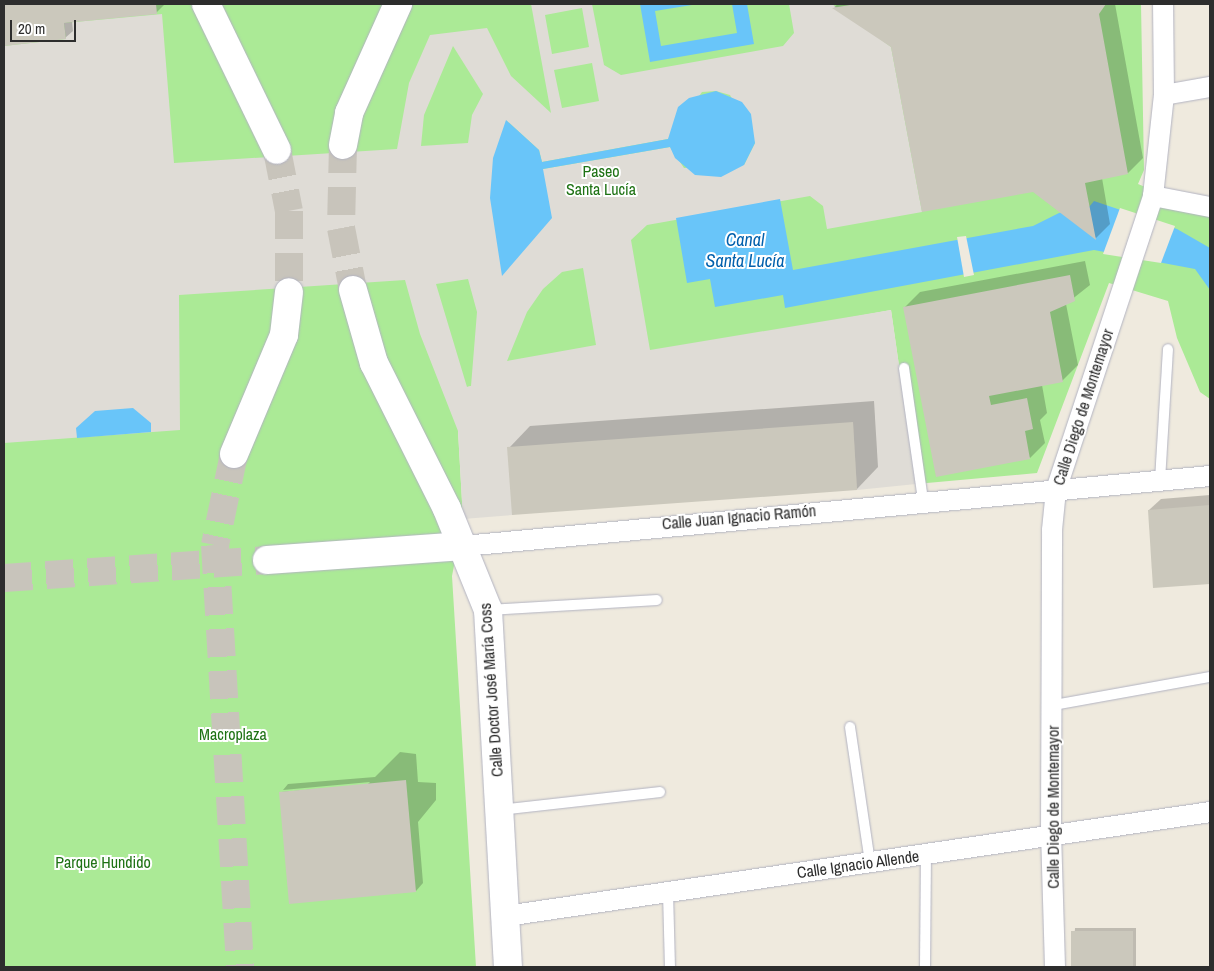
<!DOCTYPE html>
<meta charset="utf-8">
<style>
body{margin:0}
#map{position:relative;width:1214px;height:971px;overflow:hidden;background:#efeade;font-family:"Archivo Narrow",sans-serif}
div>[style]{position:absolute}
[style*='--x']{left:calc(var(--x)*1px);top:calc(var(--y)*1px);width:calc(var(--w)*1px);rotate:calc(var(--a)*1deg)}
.green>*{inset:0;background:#abea96}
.plaza>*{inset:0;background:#dfdcd6}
.water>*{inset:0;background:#69c5f9}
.pier>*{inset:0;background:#efeade}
.shadow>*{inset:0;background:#0003}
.building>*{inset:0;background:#cbc8bc}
.secondary-tunnel>*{height:28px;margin-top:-14px;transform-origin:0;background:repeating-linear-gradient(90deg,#c8c4bb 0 28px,transparent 0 42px)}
.roads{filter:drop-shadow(0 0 1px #b2b3c1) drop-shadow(0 0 1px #b2b3c1)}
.lane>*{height:10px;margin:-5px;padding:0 5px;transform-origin:5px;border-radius:5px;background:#fff}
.street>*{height:20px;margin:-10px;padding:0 10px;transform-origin:10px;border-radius:10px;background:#fff}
.secondary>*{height:28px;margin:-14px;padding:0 14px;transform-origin:14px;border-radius:14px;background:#fff}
span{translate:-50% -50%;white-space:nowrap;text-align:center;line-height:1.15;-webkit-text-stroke:4px #fff;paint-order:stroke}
.park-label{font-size:16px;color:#1e7214}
.street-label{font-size:16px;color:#2d2d2d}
.water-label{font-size:18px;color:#0160ac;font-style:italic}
.frame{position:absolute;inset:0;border:5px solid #2d2d2d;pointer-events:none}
.scale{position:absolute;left:10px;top:20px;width:66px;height:22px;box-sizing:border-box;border:2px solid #2d2d2d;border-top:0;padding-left:6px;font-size:15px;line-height:18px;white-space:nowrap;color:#2d2d2d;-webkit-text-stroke:4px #fff;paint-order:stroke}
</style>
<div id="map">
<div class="green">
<i style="clip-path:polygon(4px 4px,1141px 4px,1144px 170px,1138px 184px,1210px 214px,1210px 399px,1200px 392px,1177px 338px,1168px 301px,1109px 283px,1037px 473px,916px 484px,891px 310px,467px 387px,458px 431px,463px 519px,452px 576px,476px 967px,4px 967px)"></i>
</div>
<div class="plaza">
<i style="clip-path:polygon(evenodd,531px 4px,592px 4px,604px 65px,621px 75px,783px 46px,794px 33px,789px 4px,832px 4px,891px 47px,922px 212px,827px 229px,823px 206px,810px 196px,647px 225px,631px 240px,650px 350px,891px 310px,916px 484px,857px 490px,853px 423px,512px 515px,463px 519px,458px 431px,420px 334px,405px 280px,179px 295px,180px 430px,4px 443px,4px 46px,66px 39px,64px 23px,162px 14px,174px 163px,397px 149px,409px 83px,430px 35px,487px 28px,511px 76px,551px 113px,531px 4px,582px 8px,589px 47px,552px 54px,545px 15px,582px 8px,531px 4px,453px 46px,483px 94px,472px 115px,468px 143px,421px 146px,424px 115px,453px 46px,531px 4px,592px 63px,599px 101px,562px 108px,554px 70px,592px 63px,531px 4px,716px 91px,730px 95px,755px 143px,744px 165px,684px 168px,670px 147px,543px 169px,506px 120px,539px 150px,542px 162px,668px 139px,702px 92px,716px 91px,531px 4px,583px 268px,596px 345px,507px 361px,527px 312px,543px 289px,562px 272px,583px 268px,531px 4px,468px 279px,477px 312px,471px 386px,467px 387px,436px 284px,468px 279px)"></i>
</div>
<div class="water">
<i style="clip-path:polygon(640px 4px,698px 4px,655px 11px,661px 46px,737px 33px,732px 4px,747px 4px,754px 44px,650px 62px)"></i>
<i style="clip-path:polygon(716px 91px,742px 102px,751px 114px,755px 143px,744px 165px,721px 177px,695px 175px,675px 158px,670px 147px,543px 169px,552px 218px,502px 276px,490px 198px,493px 158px,506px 120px,539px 150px,542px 162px,668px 139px,678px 107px,689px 98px)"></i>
<i style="clip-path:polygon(780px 199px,793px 270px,1033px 226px,1059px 213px,1089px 207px,1094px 201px,1177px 229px,1210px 248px,1210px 290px,1195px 269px,1094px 250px,785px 308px,783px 295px,715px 307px,710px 279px,687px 283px,676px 218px)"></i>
<i style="clip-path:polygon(133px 408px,151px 423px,151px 432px,77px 438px,76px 428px,95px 411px)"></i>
</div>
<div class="pier">
<i style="clip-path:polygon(1120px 208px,1175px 226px,1161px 263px,1103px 254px)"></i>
<i style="clip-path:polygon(966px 236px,974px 275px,964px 277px,957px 237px)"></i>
</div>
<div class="shadow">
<i style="clip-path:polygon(4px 4px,164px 4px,164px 5px,156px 13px,72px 21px,73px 31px,65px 38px,4px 45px)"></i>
<i style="clip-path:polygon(838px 4px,1115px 4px,1143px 158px,1128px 173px,1102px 178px,1110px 224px,1096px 238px,893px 46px,834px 7px)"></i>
<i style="clip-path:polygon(1085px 261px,1090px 285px,1066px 304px,1078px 365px,1062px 381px,1042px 385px,1047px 413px,1040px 420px,1045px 443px,1030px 458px,904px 308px,920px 292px)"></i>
<i style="clip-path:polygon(874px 401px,878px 467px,857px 489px,509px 448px,530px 426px)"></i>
<i style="clip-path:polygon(1210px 495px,1210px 582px,1155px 586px,1149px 510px,1161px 499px)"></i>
<i style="clip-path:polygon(400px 752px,416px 754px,418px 782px,436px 783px,436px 800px,418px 822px,423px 883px,416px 891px,281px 792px,367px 785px,370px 782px,283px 790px,288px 784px,375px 777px)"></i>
<i style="clip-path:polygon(1075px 928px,1136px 928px,1136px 967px,1072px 967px)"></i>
</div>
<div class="building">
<i style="clip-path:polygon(4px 4px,156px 4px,157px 14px,64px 23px,66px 39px,4px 46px)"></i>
<i style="clip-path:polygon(856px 4px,1106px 4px,1099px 14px,1128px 174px,1085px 183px,1096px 240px,1033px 192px,922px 212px,891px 47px,832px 8px)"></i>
<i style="clip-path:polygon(1070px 275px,1075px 301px,1050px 312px,1063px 382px,989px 396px,991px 405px,1027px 398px,1033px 429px,1025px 431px,1030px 459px,936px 477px,903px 307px)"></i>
<i style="clip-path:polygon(853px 422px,857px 490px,512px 515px,507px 447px)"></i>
<i style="clip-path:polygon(1210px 505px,1210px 584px,1153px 588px,1148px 510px)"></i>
<i style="clip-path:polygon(406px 780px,416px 892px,289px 904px,279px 792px)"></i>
<i style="clip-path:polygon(1071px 931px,1133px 931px,1133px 967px,1071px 967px)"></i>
</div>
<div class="secondary-tunnel">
<i style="--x:343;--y:145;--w:83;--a:91.4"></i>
<i style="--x:341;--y:228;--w:63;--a:79"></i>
<i style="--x:277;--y:150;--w:62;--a:78.9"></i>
<i style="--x:289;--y:211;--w:81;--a:90"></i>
<i style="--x:234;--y:454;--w:93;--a:101.8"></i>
<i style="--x:215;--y:545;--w:423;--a:86.6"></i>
<i style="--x:4;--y:578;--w:264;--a:-3.9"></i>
</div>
<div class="roads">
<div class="lane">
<i style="--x:904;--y:368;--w:133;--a:81.8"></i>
<i style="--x:1160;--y:480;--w:131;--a:-86.5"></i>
<i style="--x:489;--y:610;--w:168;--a:-3.4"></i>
<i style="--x:1054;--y:705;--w:158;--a:-10.2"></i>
<i style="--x:850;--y:727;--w:136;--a:81.6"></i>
<i style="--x:500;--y:810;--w:161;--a:-6.4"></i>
<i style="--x:668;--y:892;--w:75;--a:88.5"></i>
<i style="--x:925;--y:967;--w:113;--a:-89.5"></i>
</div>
<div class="street">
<i style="--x:1164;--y:95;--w:47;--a:-9.9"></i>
<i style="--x:1153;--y:196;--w:58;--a:10.9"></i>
<i style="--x:464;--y:546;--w:749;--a:-5.36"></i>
<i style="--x:506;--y:916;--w:712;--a:-8.4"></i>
<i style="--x:1055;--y:967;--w:132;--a:-91.7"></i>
<i style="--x:1051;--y:835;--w:305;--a:-89.8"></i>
<i style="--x:1052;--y:530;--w:40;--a:-84.3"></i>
<i style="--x:1056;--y:490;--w:310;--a:-71.7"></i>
<i style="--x:1153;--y:196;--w:102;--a:-83.8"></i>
<i style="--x:1164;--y:95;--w:91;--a:-90.6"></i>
</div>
<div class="secondary">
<i style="--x:206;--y:4;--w:162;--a:64.1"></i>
<i style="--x:343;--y:145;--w:33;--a:-79"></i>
<i style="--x:349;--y:113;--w:120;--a:-65.8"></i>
<i style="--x:353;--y:290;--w:76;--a:74"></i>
<i style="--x:374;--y:363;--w:163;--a:63.4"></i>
<i style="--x:447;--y:509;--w:109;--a:67.9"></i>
<i style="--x:488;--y:610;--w:358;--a:86.8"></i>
<i style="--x:234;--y:454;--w:129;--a:-67.2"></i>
<i style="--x:284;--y:335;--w:43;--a:-83.4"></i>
<i style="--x:267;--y:560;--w:197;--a:-4.1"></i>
</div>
</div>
<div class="park-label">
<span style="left:601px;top:180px">Paseo<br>Santa Lucía</span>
<span style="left:233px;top:734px">Macroplaza</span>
<span style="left:103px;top:862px">Parque Hundido</span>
</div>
<div class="street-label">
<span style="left:1083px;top:407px;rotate:-72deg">Calle Diego de Montemayor</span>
<span style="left:739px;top:517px;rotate:-5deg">Calle Juan Ignacio Ramón</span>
<span style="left:491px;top:690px;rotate:-94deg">Calle Doctor José María Coss</span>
<span style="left:1053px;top:807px;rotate:-90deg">Calle Diego de Montemayor</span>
<span style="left:858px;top:864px;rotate:-8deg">Calle Ignacio Allende</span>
</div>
<div class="water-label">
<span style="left:745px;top:251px">Canal<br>Santa Lucía</span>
</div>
<div class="frame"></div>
<div class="scale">20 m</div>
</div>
